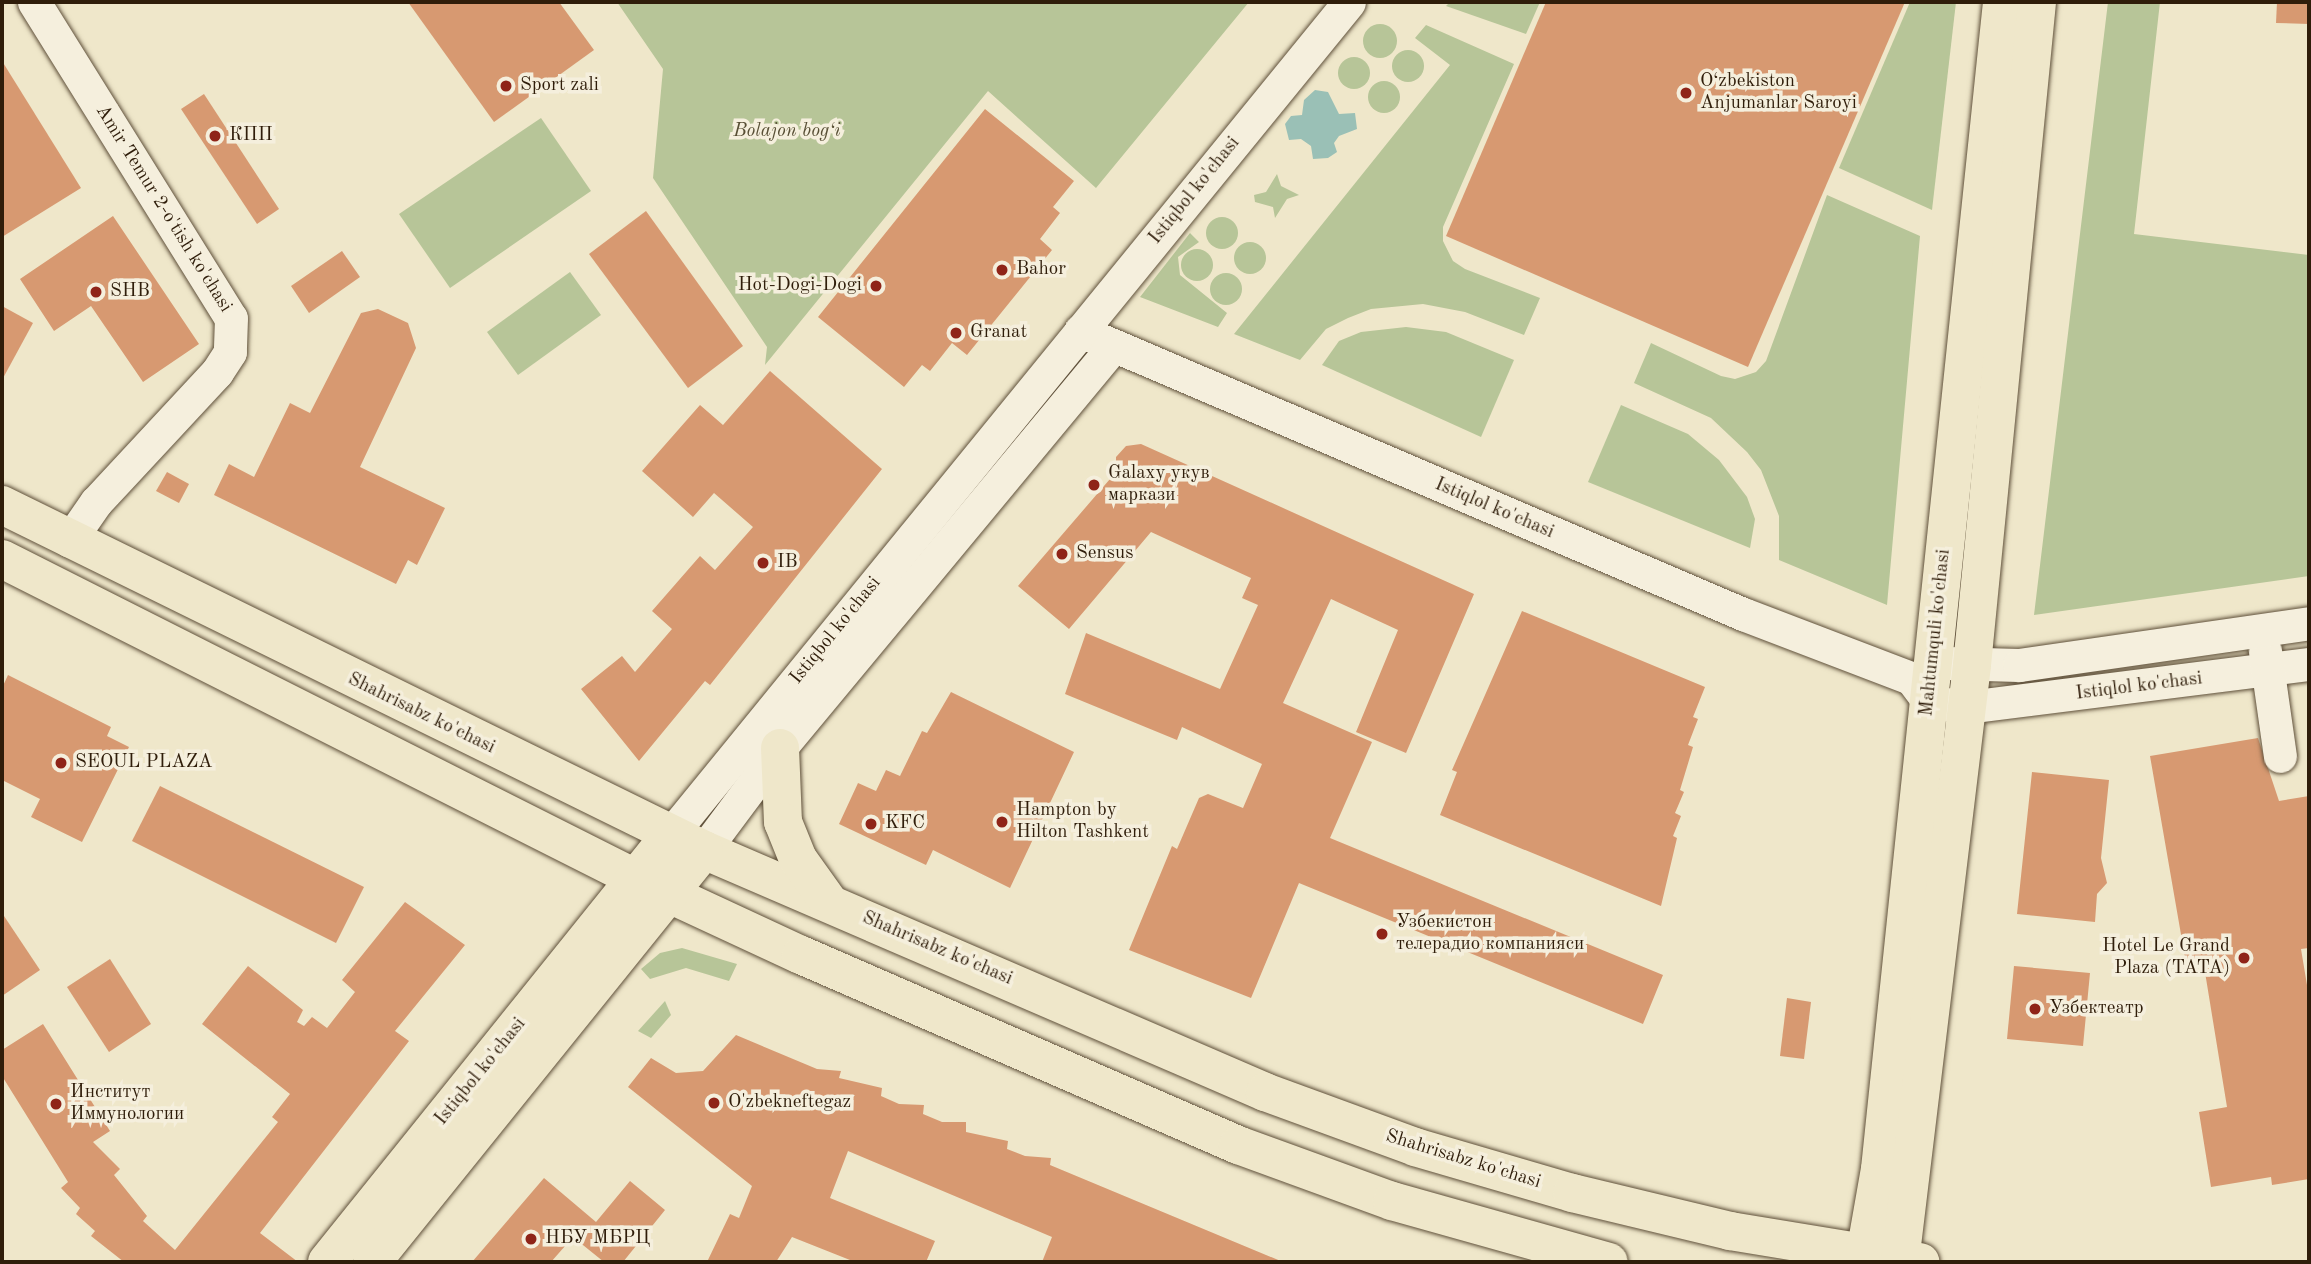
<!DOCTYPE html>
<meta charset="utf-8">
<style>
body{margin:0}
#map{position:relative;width:2311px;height:1264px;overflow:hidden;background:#efe7ca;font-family:"Old Standard TT",serif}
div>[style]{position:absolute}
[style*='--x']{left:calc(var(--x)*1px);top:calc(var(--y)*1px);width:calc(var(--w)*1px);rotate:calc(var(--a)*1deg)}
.green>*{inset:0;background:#b7c598}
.round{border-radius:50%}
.water>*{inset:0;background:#9ac0b6}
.building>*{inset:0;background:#d79971}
.roads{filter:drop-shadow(0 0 2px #5f503a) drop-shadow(0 0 2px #5f503a)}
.minor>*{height:33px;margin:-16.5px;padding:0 16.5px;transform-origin:16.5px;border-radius:16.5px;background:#f5efdd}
.major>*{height:38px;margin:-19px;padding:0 19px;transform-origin:19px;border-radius:19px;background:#efe7ca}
.dots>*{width:19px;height:19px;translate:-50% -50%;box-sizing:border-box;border:4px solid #f5efdd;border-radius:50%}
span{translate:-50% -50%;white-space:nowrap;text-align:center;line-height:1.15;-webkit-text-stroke:7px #f5efdd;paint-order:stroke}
.poi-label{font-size:19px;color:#2f1d0a}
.left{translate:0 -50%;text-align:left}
.right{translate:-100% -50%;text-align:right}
.park-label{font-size:19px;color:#584f35;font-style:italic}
.street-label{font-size:19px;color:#2f1d0a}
.frame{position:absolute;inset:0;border:4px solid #2f1d0a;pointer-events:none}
</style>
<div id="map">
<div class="green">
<i style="clip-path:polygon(617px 2px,1249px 2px,1096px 188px,988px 91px,765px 365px,767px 347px,653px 178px,663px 69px)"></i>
<i style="clip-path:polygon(1450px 2px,1540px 2px,1526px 34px,1446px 6px)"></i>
<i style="clip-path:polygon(1910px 2px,1956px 2px,1932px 210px,1839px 168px)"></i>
<i style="clip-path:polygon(2108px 2px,2160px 2px,2134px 234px,2309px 255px,2309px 576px,2034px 615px)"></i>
<i class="round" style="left:1363px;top:24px;width:34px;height:34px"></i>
<i style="clip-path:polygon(1426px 25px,1514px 64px,1443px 227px,1443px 241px,1453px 261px,1465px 269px,1540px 298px,1524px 335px,1465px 312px,1423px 304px,1371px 309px,1348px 318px,1326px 329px,1300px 360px,1234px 334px,1450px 65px,1415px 38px)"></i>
<i class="round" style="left:1392px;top:50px;width:32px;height:32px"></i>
<i class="round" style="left:1338px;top:57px;width:32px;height:32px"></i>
<i class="round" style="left:1368px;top:81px;width:32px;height:32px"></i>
<i style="clip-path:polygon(541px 118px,591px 191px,450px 288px,399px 214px)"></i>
<i style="clip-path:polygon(1277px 174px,1281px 186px,1299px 195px,1287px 199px,1275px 218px,1273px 207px,1255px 202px,1254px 195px,1266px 192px)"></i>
<i style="clip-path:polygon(1827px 195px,1920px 236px,1887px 605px,1779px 560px,1779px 516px,1761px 470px,1747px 452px,1711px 418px,1634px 383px,1651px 343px,1721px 376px,1735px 379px,1756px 372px,1766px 361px)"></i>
<i class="round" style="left:1206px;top:217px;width:32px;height:32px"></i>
<i style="clip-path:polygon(1190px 233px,1199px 242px,1178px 257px,1180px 275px,1227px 313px,1218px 327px,1140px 297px)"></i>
<i class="round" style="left:1234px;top:242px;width:32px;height:32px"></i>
<i class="round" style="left:1181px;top:249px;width:32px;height:32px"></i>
<i style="clip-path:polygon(570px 272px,601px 315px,518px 375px,487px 332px)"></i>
<i class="round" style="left:1210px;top:273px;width:32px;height:32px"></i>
<i style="clip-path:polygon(1406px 327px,1446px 332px,1514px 360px,1481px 437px,1322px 365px,1339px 341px,1361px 332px)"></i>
<i style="clip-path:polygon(1621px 405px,1688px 434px,1719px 460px,1747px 497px,1755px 519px,1750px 548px,1588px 482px)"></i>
<i style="clip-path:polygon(682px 948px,737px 964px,729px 981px,686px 968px,650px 979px,641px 969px,660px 953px)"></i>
<i style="clip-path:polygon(665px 1001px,671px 1015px,651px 1038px,638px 1031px)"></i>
</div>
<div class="water">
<i style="clip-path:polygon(1315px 90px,1328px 92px,1339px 114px,1355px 113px,1357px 129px,1339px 136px,1334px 143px,1337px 152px,1328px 158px,1313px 159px,1311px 146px,1301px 139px,1289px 140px,1285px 124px,1291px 116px,1302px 115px,1304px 100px)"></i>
</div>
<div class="building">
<i style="clip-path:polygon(408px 2px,559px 2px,594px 50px,494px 122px)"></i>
<i style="clip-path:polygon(1546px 2px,1905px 2px,1748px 367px,1446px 236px)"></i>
<i style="clip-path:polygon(2277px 2px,2309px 2px,2309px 24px,2276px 23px)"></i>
<i style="clip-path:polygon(2px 61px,81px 188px,2px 237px)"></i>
<i style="clip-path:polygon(204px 94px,279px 209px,257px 224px,181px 109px)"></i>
<i style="clip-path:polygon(985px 109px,1074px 181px,1053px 207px,1060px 213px,1040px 239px,1052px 250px,967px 355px,952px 343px,930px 371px,922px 365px,904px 387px,818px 317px)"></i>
<i style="clip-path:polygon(646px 211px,743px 346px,688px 388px,589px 254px)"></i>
<i style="clip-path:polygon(113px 216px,199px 344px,143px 382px,91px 306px,54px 331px,20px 279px)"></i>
<i style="clip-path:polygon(342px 251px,360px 277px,309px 313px,291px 286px)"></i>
<i style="clip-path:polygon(2px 306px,33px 323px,2px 380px)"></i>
<i style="clip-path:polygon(378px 309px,408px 323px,416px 348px,360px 467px,445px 508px,417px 565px,408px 560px,396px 584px,214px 495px,229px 464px,254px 477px,290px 403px,310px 413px,361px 313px)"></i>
<i style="clip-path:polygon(770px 371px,882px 469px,710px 685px,705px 681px,639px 761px,581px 689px,622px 656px,635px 672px,672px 629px,652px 611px,700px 556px,715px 570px,753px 527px,714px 493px,693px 517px,642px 471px,700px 405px,723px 425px)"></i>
<i style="clip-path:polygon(1141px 444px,1474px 594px,1406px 753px,1356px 732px,1398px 630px,1331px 599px,1283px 703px,1372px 742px,1330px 838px,1663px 975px,1643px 1024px,1299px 883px,1251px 998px,1129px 950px,1172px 846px,1177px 849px,1199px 798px,1208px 794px,1243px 808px,1262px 764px,1182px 727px,1177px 740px,1065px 694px,1086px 633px,1220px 689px,1258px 605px,1242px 598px,1251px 578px,1151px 532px,1069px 629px,1018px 586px,1116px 472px,1116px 457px,1126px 446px)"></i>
<i style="clip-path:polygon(167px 472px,189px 484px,179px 503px,156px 491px)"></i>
<i style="clip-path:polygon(1522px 611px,1705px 687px,1693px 717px,1698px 719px,1688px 745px,1693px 747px,1680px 790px,1684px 792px,1675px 813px,1681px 816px,1673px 836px,1677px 838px,1661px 906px,1440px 815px,1457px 772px,1452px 770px)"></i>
<i style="clip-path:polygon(8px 675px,111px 727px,107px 736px,129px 747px,82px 842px,31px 817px,40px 799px,2px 780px,2px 688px)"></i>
<i style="clip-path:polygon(951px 692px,1074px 752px,1010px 888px,933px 850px,926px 865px,839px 824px,858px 783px,876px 791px,886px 770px,900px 776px,922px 731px,927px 733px)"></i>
<i style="clip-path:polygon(2258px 738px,2279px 801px,2309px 796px,2309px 948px,2301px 949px,2309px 997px,2309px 1179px,2272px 1185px,2271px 1177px,2211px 1187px,2199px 1112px,2227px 1107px,2204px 966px,2187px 969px,2150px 756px)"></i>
<i style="clip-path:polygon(2032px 772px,2109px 780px,2101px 858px,2107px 883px,2097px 894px,2095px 922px,2017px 914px)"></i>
<i style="clip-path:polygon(160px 786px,364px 887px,336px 943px,132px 841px)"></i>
<i style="clip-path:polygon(405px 902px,465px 945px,395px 1031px,409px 1041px,260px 1233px,298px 1262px,124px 1262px,91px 1236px,95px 1231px,76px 1214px,80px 1208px,61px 1188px,68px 1182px,2px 1076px,2px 1050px,43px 1024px,110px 1131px,93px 1142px,120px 1169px,114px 1175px,147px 1216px,143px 1221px,175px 1250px,278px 1122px,272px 1117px,290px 1094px,202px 1024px,248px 966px,303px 1010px,297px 1022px,304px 1026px,312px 1017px,327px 1028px,355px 992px,342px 980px)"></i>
<i style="clip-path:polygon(2px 913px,40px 970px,2px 996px)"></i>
<i style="clip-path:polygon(110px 959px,151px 1024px,109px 1052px,67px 987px)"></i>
<i style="clip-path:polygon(2014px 966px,2090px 973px,2083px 1046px,2007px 1039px)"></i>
<i style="clip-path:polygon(1787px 998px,1811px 1002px,1804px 1059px,1780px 1056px)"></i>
<i style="clip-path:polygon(736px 1035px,817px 1069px,841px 1071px,839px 1078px,882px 1088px,881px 1096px,899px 1104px,924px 1105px,923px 1114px,942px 1122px,966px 1122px,966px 1132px,1008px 1141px,1007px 1149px,1025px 1156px,1051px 1158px,1050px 1165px,1283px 1262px,1042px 1262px,1052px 1237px,848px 1151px,830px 1198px,935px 1241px,926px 1262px,855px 1262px,792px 1237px,776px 1262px,707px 1262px,730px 1214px,739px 1218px,752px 1186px,628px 1087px,651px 1058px,676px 1073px,703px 1071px)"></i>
<i style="clip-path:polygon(544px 1178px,596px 1222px,630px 1181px,665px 1210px,623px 1262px,604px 1262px,573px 1237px,551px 1262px,472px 1262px)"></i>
</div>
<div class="roads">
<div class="minor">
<i style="--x:34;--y:2;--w:372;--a:58.1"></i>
<i style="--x:231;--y:318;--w:34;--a:92"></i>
<i style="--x:230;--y:352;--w:24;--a:123"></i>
<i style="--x:217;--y:372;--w:178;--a:132.9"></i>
<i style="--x:96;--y:502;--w:47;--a:124.7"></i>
<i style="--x:1080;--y:331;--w:721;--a:23.12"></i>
<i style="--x:1743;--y:614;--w:180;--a:20.9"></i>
<i style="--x:1911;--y:678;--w:30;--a:53"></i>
<i style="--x:1929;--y:702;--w:38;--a:7"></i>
<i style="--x:1967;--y:707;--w:345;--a:-7.2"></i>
<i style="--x:2265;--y:651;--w:106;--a:81.9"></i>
<i style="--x:1947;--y:663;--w:72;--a:1.6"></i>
<i style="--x:2019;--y:665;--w:293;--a:-8.2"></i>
<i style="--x:671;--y:834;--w:1073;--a:-50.82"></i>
<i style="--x:704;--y:850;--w:127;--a:-53.3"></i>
<i style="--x:780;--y:748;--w:518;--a:-50.32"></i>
</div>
<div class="major">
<i style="--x:2;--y:505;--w:782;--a:26.17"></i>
<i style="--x:704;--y:850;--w:611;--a:23.33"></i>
<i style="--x:1265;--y:1092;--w:160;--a:20.1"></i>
<i style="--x:1415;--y:1147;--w:164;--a:16.3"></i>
<i style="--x:1572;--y:1193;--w:163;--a:13.5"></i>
<i style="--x:1730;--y:1231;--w:193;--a:9.3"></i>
<i style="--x:2;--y:559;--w:711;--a:26.75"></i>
<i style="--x:637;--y:879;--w:181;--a:24.9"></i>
<i style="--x:801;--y:955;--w:477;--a:23.5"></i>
<i style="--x:1238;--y:1145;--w:164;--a:20"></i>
<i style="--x:1392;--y:1201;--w:225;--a:15.7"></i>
<i style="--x:780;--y:748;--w:74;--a:87.7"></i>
<i style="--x:783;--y:822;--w:40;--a:68"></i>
<i style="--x:798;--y:859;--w:52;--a:54.5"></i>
<i style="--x:327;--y:1262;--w:549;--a:-51.21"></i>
<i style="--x:372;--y:1262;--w:529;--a:-51.14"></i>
<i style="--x:1859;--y:1262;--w:10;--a:-53"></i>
<i style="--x:1865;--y:1254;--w:86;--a:-80"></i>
<i style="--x:1880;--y:1169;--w:1173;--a:-84.03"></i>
<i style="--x:1900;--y:1262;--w:601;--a:-83.12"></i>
<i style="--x:1972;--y:665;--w:666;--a:-84.4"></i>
</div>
</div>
<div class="dots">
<i style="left:506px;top:86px;background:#8f2418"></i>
<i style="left:1686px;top:93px;background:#8f2418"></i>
<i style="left:215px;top:136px;background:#8f2418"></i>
<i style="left:1002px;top:270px;background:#8f2418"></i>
<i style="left:876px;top:286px;background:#8f2418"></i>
<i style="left:96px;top:292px;background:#8f2418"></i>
<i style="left:956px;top:333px;background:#8f2418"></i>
<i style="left:1094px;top:485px;background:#8f2418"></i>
<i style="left:1062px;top:554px;background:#8f2418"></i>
<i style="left:763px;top:563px;background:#8f2418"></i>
<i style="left:61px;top:763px;background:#8f2418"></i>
<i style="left:1002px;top:822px;background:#8f2418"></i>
<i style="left:871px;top:824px;background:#8f2418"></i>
<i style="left:1382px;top:934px;background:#8f2418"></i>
<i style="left:2244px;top:958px;background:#8f2418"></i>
<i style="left:2035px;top:1009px;background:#8f2418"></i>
<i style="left:714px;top:1103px;background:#8f2418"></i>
<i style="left:56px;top:1104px;background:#8f2418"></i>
<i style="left:531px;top:1239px;background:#8f2418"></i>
</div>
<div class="poi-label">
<span class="left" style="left:1700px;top:93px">O‘zbekiston<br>Anjumanlar Saroyi</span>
<span class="left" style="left:520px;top:86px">Sport zali</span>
<span class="left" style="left:229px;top:136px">КПП</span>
<span class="left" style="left:1016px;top:270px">Bahor</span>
<span class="right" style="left:862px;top:286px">Hot-Dogi-Dogi</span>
<span class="left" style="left:110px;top:292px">SHB</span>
<span class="left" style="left:970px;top:333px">Granat</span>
<span class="left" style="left:1108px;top:485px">Galaxy укув<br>маркази</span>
<span class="left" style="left:1076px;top:554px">Sensus</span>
<span class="left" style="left:777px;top:563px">IB</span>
<span class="left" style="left:75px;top:763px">SEOUL PLAZA</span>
<span class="left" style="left:1016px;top:822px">Hampton by<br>Hilton Tashkent</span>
<span class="left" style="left:885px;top:824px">KFC</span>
<span class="left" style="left:1396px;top:934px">Узбекистон<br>телерадио компанияси</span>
<span class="right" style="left:2230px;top:958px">Hotel Le Grand<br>Plaza (TATA)</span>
<span class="left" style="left:2049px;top:1009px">Узбектеатр</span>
<span class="left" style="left:70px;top:1104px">Институт<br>Иммунологии</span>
<span class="left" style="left:728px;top:1103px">O'zbekneftegaz</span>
<span class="left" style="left:545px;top:1239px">НБУ МБРЦ</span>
</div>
<div class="park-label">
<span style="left:787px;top:132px">Bolajon bog‘i</span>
</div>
<div class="street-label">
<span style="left:1195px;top:191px;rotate:-51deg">Istiqbol ko'chasi</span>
<span style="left:163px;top:209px;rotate:58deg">Amir Temur 2-o'tish ko'chasi</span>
<span style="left:1494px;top:509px;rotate:23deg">Istiqlol ko'chasi</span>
<span style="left:836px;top:631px;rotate:-51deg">Istiqbol ko'chasi</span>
<span style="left:1936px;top:633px;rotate:-84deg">Mahtumquli ko'chasi</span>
<span style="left:2139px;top:687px;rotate:-7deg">Istiqlol ko'chasi</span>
<span style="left:421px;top:714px;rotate:26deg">Shahrisabz ko'chasi</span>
<span style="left:937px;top:949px;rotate:23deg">Shahrisabz ko'chasi</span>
<span style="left:481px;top:1072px;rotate:-51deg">Istiqbol ko'chasi</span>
<span style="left:1463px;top:1160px;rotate:17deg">Shahrisabz ko'chasi</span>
</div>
<div class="frame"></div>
</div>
